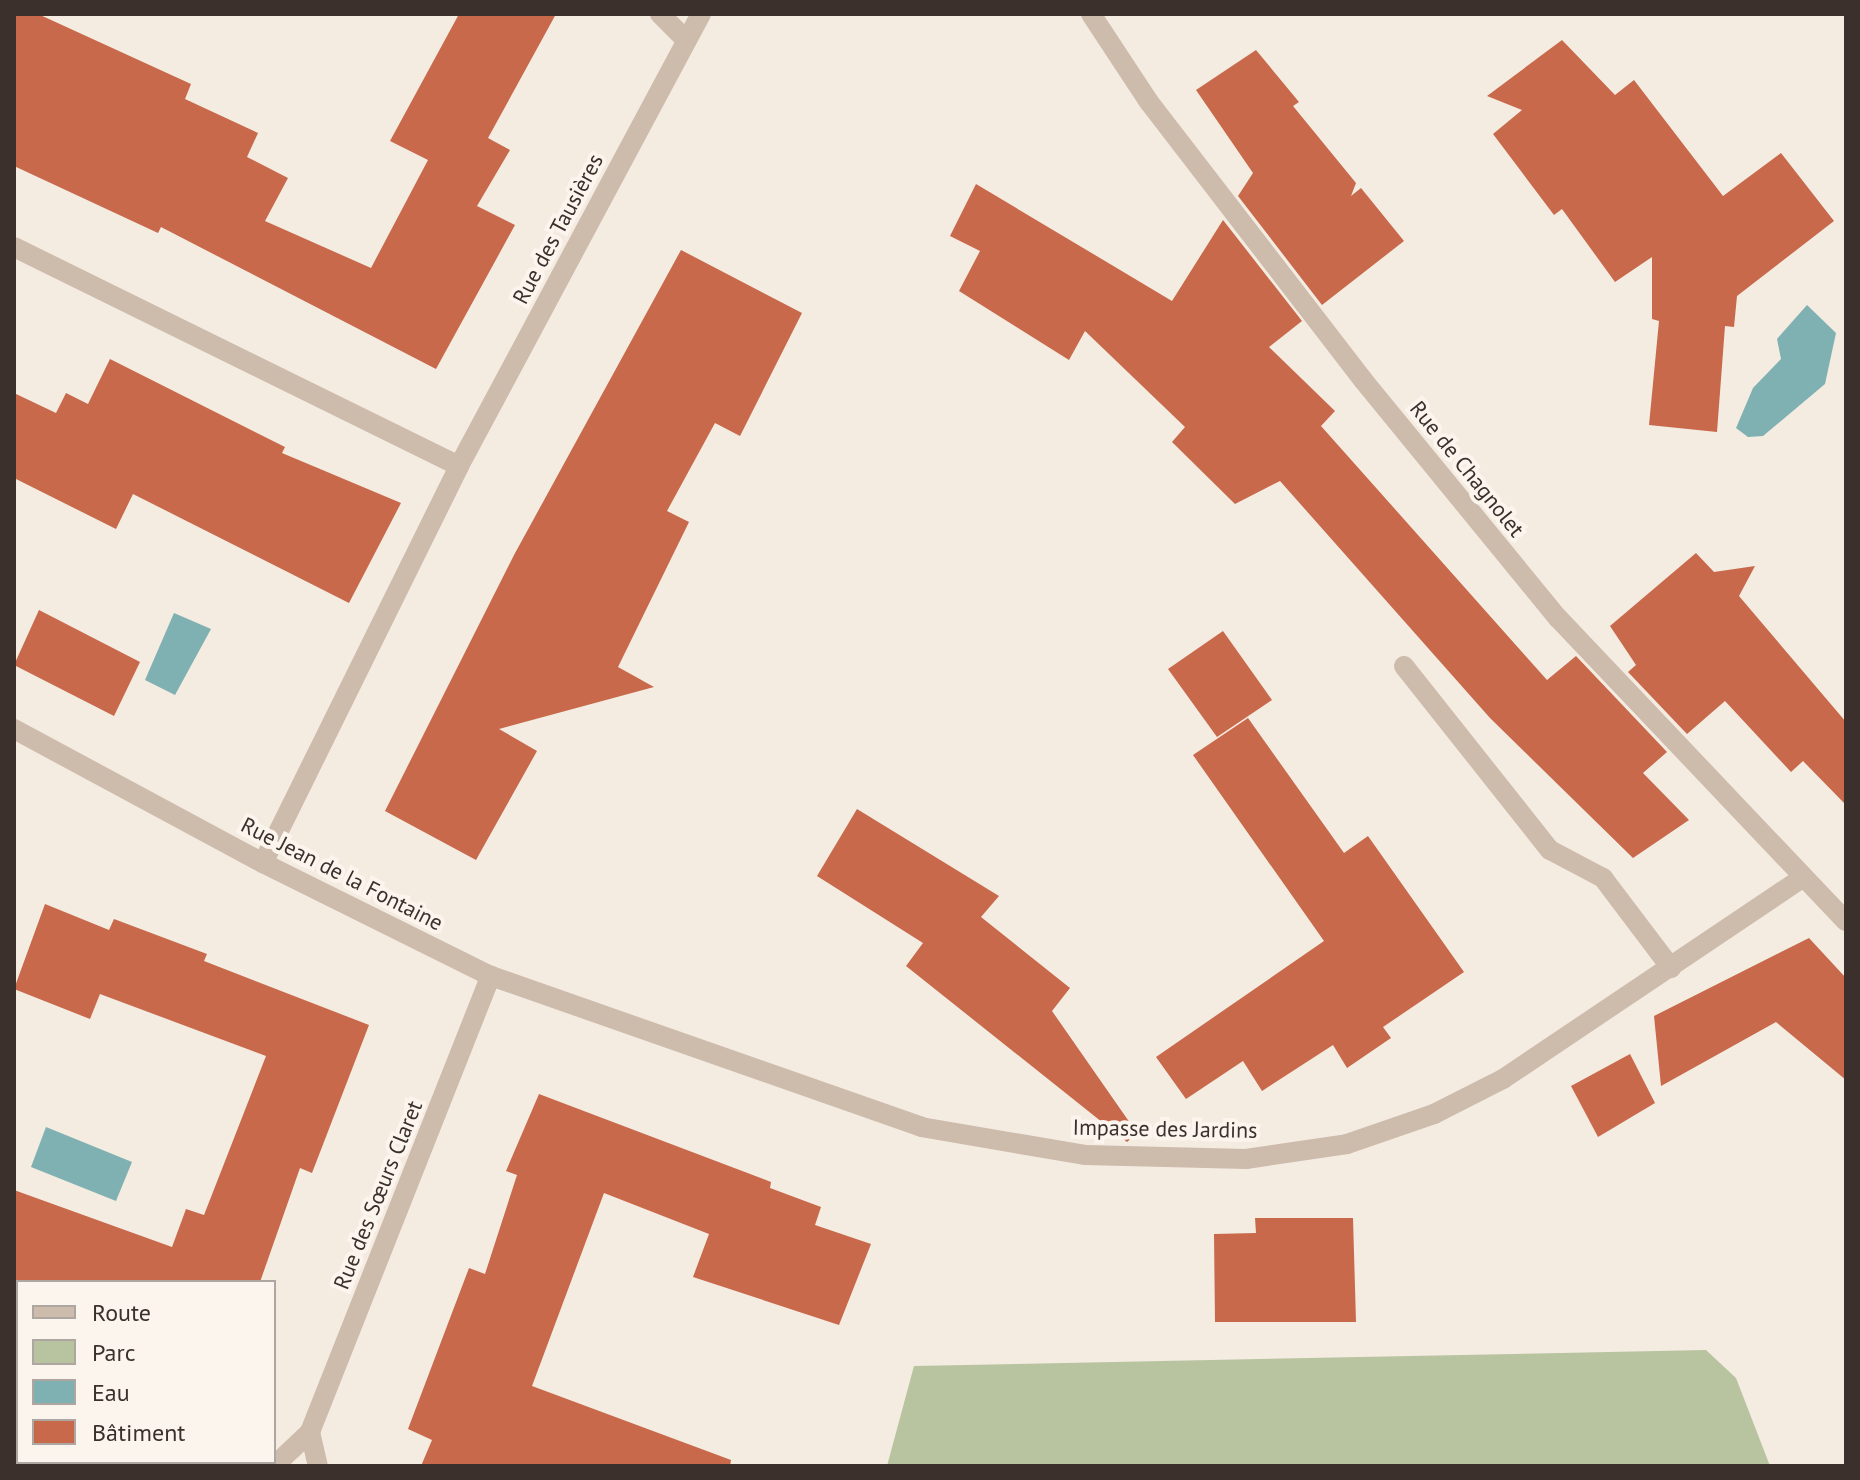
<!DOCTYPE html>
<meta charset="utf-8">
<style>
body{margin:0}
#map{position:relative;width:1860px;height:1480px;overflow:hidden;background:#f4ebe1;font-family:"PT Sans",sans-serif}
div>[style]{position:absolute}
[style*='--x']{left:calc(var(--x)*1px);top:calc(var(--y)*1px);width:calc(var(--w)*1px);rotate:calc(var(--a)*1deg)}
.green>*{inset:0;background:#b8c4a0}
.water>*{inset:0;background:#7fb0b2}
.building>*{inset:0;background:#c8694b}
.minor>*{height:20px;margin:-10px;padding:0 10px;transform-origin:10px;border-radius:10px;background:#cdbbac}
span{translate:-50% -50%;white-space:nowrap;text-align:center;line-height:1.15;-webkit-text-stroke:8px #fbf5ee;paint-order:stroke}
.street-label{font-size:22px;color:#3b302b}
.frame{position:absolute;inset:0;border:16px solid #3b302b;pointer-events:none}
.legend{position:absolute;left:16px;top:1280px;width:260px;height:184px;box-sizing:border-box;background:#fbf5ee;border:2px solid #aea6a0;margin:0;padding:10px 14px;list-style:none;font-size:24px;color:#3b302b}
.legend li{display:flex;align-items:center;gap:16px;height:40px}
.legend b{width:40px;border:2px solid #aea6a0}
</style>
<div id="map">
<div class="green">
<i style="clip-path:polygon(1706px 1350px,1736px 1378px,1770px 1466px,887px 1466px,914px 1366px)"></i>
</div>
<div class="water">
<i style="clip-path:polygon(1807px 305px,1836px 333px,1825px 384px,1763px 436px,1748px 437px,1736px 428px,1753px 388px,1781px 359px,1777px 339px)"></i>
<i style="clip-path:polygon(174px 613px,211px 629px,175px 695px,145px 680px)"></i>
<i style="clip-path:polygon(46px 1127px,132px 1162px,116px 1201px,31px 1167px)"></i>
</div>
<div class="building">
<i style="clip-path:polygon(14px 14px,38px 14px,191px 84px,185px 99px,258px 133px,247px 157px,288px 178px,265px 221px,371px 268px,428px 160px,390px 141px,459px 14px,556px 14px,488px 138px,510px 150px,477px 206px,515px 225px,436px 369px,161px 227px,158px 233px,14px 166px)"></i>
<i style="clip-path:polygon(1562px 40px,1615px 95px,1634px 80px,1723px 196px,1781px 153px,1834px 221px,1737px 296px,1734px 327px,1725px 326px,1717px 432px,1649px 425px,1659px 321px,1652px 319px,1652px 257px,1615px 282px,1562px 209px,1554px 215px,1493px 134px,1522px 110px,1487px 96px)"></i>
<i style="clip-path:polygon(1256px 50px,1299px 102px,1293px 106px,1356px 183px,1351px 196px,1361px 188px,1404px 241px,1322px 305px,1238px 196px,1253px 173px,1196px 90px)"></i>
<i style="clip-path:polygon(976px 184px,1172px 301px,1223px 220px,1302px 321px,1269px 347px,1335px 411px,1321px 426px,1547px 680px,1576px 656px,1667px 752px,1643px 773px,1689px 820px,1633px 858px,1490px 718px,1280px 481px,1235px 504px,1172px 442px,1185px 427px,1085px 331px,1069px 360px,959px 291px,980px 251px,950px 236px)"></i>
<i style="clip-path:polygon(681px 250px,802px 313px,740px 436px,715px 423px,667px 511px,689px 522px,618px 667px,654px 687px,499px 729px,537px 751px,476px 860px,385px 811px,514px 555px)"></i>
<i style="clip-path:polygon(110px 359px,285px 447px,282px 453px,401px 503px,349px 603px,133px 494px,116px 529px,14px 478px,14px 393px,56px 413px,66px 393px,88px 404px)"></i>
<i style="clip-path:polygon(1696px 553px,1714px 572px,1755px 566px,1739px 596px,1846px 722px,1846px 805px,1803px 761px,1791px 772px,1725px 701px,1687px 734px,1628px 672px,1636px 665px,1610px 626px)"></i>
<i style="clip-path:polygon(39px 610px,140px 662px,114px 716px,14px 665px)"></i>
<i style="clip-path:polygon(1223px 631px,1272px 700px,1217px 737px,1168px 669px)"></i>
<i style="clip-path:polygon(1248px 718px,1344px 853px,1368px 836px,1464px 972px,1383px 1027px,1391px 1038px,1347px 1068px,1333px 1045px,1262px 1091px,1243px 1061px,1186px 1099px,1156px 1057px,1324px 941px,1193px 755px)"></i>
<i style="clip-path:polygon(857px 809px,999px 896px,981px 917px,1070px 988px,1052px 1011px,1137px 1133px,1127px 1142px,906px 966px,923px 943px,817px 876px)"></i>
<i style="clip-path:polygon(45px 904px,109px 930px,114px 919px,207px 954px,204px 961px,369px 1025px,312px 1173px,300px 1168px,260px 1282px,14px 1282px,14px 1190px,172px 1247px,186px 1209px,204px 1215px,266px 1056px,100px 994px,90px 1019px,14px 989px)"></i>
<i style="clip-path:polygon(1809px 938px,1846px 978px,1846px 1080px,1776px 1022px,1661px 1086px,1654px 1016px)"></i>
<i style="clip-path:polygon(1630px 1054px,1655px 1103px,1598px 1137px,1571px 1086px)"></i>
<i style="clip-path:polygon(539px 1094px,771px 1182px,770px 1188px,821px 1207px,815px 1225px,871px 1244px,839px 1325px,693px 1277px,709px 1234px,604px 1193px,532px 1386px,731px 1460px,730px 1466px,421px 1466px,432px 1440px,408px 1429px,469px 1268px,485px 1274px,517px 1175px,506px 1171px)"></i>
<i style="clip-path:polygon(1255px 1218px,1353px 1218px,1356px 1322px,1215px 1322px,1214px 1234px,1256px 1233px)"></i>
</div>
<div class="minor">
<i style="--x:660;--y:14;--w:37;--a:45"></i>
<i style="--x:1091;--y:14;--w:105;--a:56.6"></i>
<i style="--x:1149;--y:102;--w:351;--a:52.4"></i>
<i style="--x:1363;--y:380;--w:308;--a:50.7"></i>
<i style="--x:1558;--y:618;--w:418;--a:46.5"></i>
<i style="--x:14;--y:247;--w:496;--a:26.2"></i>
<i style="--x:1404;--y:666;--w:235;--a:51.6"></i>
<i style="--x:1550;--y:850;--w:60;--a:27.8"></i>
<i style="--x:1603;--y:878;--w:113;--a:52.9"></i>
<i style="--x:14;--y:729;--w:283;--a:28.3"></i>
<i style="--x:263;--y:863;--w:254;--a:26.4"></i>
<i style="--x:491;--y:976;--w:456;--a:19.3"></i>
<i style="--x:921;--y:1127;--w:166;--a:9.7"></i>
<i style="--x:1085;--y:1155;--w:161;--a:1.4"></i>
<i style="--x:1246;--y:1159;--w:102;--a:-8.4"></i>
<i style="--x:1347;--y:1144;--w:92;--a:-19"></i>
<i style="--x:1434;--y:1114;--w:77;--a:-26.9"></i>
<i style="--x:1503;--y:1079;--w:360;--a:-33.9"></i>
<i style="--x:263;--y:863;--w:443;--a:-63.7"></i>
<i style="--x:459;--y:466;--w:513;--a:-61.84"></i>
<i style="--x:310;--y:1432;--w:35;--a:77"></i>
<i style="--x:274;--y:1466;--w:50;--a:-43.4"></i>
<i style="--x:310;--y:1432;--w:491;--a:-68.4"></i>
</div>
<div class="street-label">
<span style="left:558px;top:229px;rotate:-62deg">Rue des Tausières</span>
<span style="left:1467px;top:469px;rotate:51deg">Rue de Chagnolet</span>
<span style="left:342px;top:874px;rotate:27deg">Rue Jean de la Fontaine</span>
<span style="left:1165px;top:1129px;rotate:1deg">Impasse des Jardins</span>
<span style="left:378px;top:1195px;rotate:-68deg">Rue des Sœurs Claret</span>
</div>
<div class="frame"></div>
<ul class="legend">
<li><b style="height:10px;background:#cdbbac"></b>Route</li>
<li><b style="height:22px;background:#b8c4a0"></b>Parc</li>
<li><b style="height:22px;background:#7fb0b2"></b>Eau</li>
<li><b style="height:22px;background:#c8694b"></b>Bâtiment</li>
</ul>
</div>
